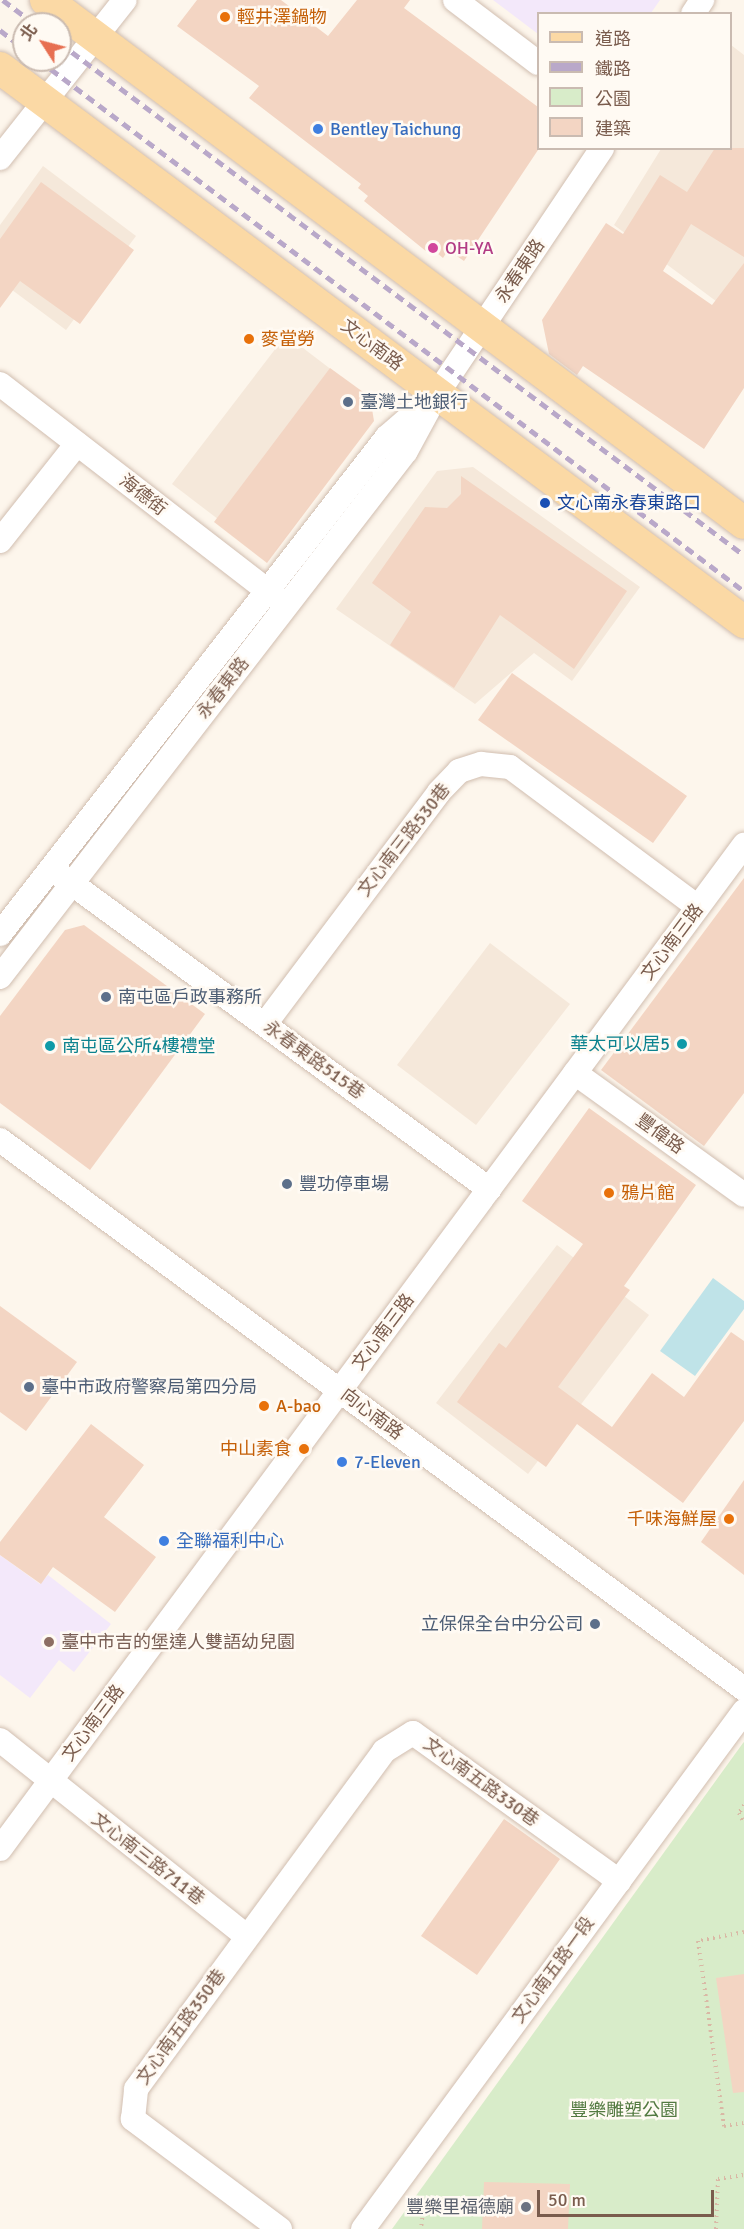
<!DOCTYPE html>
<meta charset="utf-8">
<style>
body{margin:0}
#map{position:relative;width:744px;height:2229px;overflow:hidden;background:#fdf6ec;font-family:Signika,"Noto Sans TC",sans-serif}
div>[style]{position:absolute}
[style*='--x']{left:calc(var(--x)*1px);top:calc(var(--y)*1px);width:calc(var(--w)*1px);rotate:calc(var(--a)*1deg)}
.residential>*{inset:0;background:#f5e8da}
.education>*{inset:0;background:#f3e8fa}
.green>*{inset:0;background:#d8ecc9}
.water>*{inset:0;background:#bfe3e8}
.building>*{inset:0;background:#f3d5c3}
.path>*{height:4px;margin-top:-2px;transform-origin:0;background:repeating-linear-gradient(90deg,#d9b8a5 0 1.5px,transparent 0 6px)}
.roads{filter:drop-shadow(0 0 2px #d1beb0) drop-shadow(0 0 2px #d1beb0)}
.minor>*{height:24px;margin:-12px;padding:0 12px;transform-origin:12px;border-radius:12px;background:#fff}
.major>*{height:32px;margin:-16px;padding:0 16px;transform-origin:16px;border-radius:16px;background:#fbd9a5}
.rail>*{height:4.5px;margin-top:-2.25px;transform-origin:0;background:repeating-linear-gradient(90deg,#b9a8c9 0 9px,transparent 0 15px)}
.dots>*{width:16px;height:16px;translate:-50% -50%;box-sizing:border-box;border:3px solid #fffaf3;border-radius:50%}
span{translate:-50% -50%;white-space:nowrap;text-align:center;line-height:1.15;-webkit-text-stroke:5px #fffaf3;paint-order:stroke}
.food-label{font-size:18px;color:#c56008}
.left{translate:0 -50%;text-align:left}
.right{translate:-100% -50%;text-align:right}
.shop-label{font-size:18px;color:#366cbe}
.hotel-label{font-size:18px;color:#b23c85}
.street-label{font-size:18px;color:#7a5c4d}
.service-label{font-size:18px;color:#4e5e75}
.transit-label{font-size:18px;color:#164399}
.culture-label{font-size:18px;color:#0d838f}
.education-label{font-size:18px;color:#785e54}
.park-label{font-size:18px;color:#537a41}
.worship-label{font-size:18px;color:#5b616d}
.legend{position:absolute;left:537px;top:12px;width:195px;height:138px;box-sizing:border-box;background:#fffaf3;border:2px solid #cabbb1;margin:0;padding:8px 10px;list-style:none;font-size:18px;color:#7a5c4d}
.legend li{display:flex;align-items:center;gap:12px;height:30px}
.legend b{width:30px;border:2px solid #cabbb1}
.north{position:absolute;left:12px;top:12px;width:60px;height:60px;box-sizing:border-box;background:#fffaf3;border:2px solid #cabbb1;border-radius:50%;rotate:306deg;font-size:16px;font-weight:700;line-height:24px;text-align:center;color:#7a5c4d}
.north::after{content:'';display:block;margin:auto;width:21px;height:27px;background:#e76f51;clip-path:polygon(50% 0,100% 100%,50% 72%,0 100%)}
.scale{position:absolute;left:537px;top:2190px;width:177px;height:27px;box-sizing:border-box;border:3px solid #7a5c4d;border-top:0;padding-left:8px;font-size:18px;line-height:21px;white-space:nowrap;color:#7a5c4d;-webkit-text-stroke:4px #fffaf3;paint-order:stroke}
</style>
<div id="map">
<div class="residential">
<i style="clip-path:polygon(731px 45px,744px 55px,744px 322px,614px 225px,661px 149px,730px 148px)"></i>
<i style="clip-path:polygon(43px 166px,136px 236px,66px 330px,0 281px,0 225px)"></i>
<i style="clip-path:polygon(286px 335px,362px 393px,248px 542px,172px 484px)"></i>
<i style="clip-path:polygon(473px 467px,640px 587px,572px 681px,534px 653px,475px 704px,336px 609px,437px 471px)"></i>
<i style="clip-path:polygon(490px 943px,570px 1004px,476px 1125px,397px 1065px)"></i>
<i style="clip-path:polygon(557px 1245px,649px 1315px,528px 1474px,436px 1403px)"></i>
</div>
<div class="education">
<i style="clip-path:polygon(493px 0,660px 0,651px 13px,538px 14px,538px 34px)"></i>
<i style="clip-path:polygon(0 1555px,40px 1584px,48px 1575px,111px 1624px,74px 1672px,59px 1660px,30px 1698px,0 1675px)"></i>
</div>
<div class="green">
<i style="clip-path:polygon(744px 1742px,744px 2229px,392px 2229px,743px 1743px)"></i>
</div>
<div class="water">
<i style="clip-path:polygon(713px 1278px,744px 1301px,744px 1309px,695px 1376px,660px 1351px)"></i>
</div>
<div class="building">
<i style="clip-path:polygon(197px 0,281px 0,328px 36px,357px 0,410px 0,404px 8px,538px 107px,538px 150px,464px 261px,448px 250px,443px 258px,431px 248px,427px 252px,364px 201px,368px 196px,358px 188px,361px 184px,249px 98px,259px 86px,177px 26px)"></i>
<i style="clip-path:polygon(715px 148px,744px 148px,744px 257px,691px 224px,663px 271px,712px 305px,744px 263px,744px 388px,704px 449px,583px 366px,577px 375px,549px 354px,542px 320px,606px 223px,623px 234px,660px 175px,687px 192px)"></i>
<i style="clip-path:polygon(41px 182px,134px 250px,80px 324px,20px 281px,0 308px,0 239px)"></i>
<i style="clip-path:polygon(330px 368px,370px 397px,374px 421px,267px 563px,214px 522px)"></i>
<i style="clip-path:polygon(461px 476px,627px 591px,574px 669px,500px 615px,454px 688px,390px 645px,411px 612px,372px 583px,425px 507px,447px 508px,461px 494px)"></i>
<i style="clip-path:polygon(512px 673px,687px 796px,653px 843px,478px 720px)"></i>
<i style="clip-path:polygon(744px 878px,744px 1093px,704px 1146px,601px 1070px)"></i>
<i style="clip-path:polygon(84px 925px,205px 1014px,90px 1170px,0 1103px,0 1016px,65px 930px)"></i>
<i style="clip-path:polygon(589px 1108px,696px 1185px,624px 1286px,630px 1290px,558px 1387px,612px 1427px,652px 1373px,684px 1397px,731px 1332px,744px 1341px,744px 1421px,683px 1503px,577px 1424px,546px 1467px,457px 1402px,499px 1343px,506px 1348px,583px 1244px,522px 1201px)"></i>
<i style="clip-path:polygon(0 1306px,77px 1362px,26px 1431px,0 1412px)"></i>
<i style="clip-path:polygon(91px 1424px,144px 1465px,104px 1517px,156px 1557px,115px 1612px,53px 1567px,41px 1584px,0 1555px,0 1542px)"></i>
<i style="clip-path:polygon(744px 1480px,744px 1575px,701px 1542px)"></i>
<i style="clip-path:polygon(504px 1819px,560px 1859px,477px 1975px,421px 1936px)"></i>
<i style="clip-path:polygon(744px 1974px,744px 2092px,733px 2093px,716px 1978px)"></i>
<i style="clip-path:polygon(484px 2182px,570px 2184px,568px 2229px,482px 2229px)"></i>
</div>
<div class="path">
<i style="--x:744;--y:1805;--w:9;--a:122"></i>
<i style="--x:739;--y:1813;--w:11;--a:63"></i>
<i style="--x:744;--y:1932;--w:47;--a:168.9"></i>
<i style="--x:698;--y:1941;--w:187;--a:82"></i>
<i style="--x:724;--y:2126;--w:20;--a:-9"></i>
<i style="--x:411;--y:2203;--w:15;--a:37"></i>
<i style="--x:423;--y:2212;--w:17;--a:97"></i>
<i style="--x:716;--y:2229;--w:50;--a:-87.7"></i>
<i style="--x:718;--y:2179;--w:26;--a:-9"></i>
</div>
<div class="roads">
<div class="minor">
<i style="--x:455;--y:0;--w:104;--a:37.2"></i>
<i style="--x:693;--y:14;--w:17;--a:-57"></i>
<i style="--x:0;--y:158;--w:201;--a:-51.7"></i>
<i style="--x:0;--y:384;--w:355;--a:37.7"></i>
<i style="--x:0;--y:541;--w:124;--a:-51.6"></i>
<i style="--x:60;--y:875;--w:532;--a:36.2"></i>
<i style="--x:0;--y:934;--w:630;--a:-52.09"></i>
<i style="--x:387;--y:437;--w:49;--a:-40.9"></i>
<i style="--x:0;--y:977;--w:664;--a:-52.34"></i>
<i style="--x:406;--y:451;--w:65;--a:-61.5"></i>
<i style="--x:437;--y:394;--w:296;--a:-56.1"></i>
<i style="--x:265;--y:1024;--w:290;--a:-53.1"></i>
<i style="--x:439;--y:792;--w:29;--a:-46"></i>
<i style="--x:459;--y:771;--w:23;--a:-18"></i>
<i style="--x:481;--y:764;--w:29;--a:6"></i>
<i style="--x:510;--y:767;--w:234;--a:36.7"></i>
<i style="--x:575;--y:1073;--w:208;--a:35.8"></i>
<i style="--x:0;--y:1140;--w:925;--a:36.42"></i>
<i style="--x:0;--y:1740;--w:315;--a:38.5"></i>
<i style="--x:0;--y:1849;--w:1250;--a:-53.46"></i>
<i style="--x:280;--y:2229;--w:184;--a:-143.2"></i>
<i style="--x:133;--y:2119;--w:30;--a:-84"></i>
<i style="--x:136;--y:2089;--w:419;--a:-53.7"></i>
<i style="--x:384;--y:1751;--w:34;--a:-32"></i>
<i style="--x:413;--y:1733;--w:254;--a:35.7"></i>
<i style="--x:363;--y:2229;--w:643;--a:-53.66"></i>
</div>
<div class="major">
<i style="--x:46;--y:0;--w:872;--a:36.84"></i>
<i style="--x:0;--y:68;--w:928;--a:36.67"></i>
</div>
</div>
<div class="rail">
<i style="--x:3;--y:0;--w:40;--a:37"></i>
<i style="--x:0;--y:30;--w:31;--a:38"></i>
<i style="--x:60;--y:43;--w:854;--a:36.82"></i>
<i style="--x:39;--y:60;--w:883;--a:36.99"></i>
</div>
<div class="dots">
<i style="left:225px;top:17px;background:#e8710a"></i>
<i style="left:318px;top:129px;background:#3f7fe0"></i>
<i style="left:433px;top:248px;background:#d1479c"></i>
<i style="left:249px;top:339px;background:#e8710a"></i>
<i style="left:348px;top:402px;background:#5c6f8a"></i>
<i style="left:545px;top:503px;background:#1a4fb4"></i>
<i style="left:106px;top:997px;background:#5c6f8a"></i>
<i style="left:682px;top:1044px;background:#0f9aa8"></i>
<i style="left:50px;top:1046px;background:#0f9aa8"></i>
<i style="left:287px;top:1184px;background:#5c6f8a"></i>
<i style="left:609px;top:1193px;background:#e8710a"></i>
<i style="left:29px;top:1387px;background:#5c6f8a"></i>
<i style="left:264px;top:1406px;background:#e8710a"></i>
<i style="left:304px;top:1449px;background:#e8710a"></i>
<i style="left:342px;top:1462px;background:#3f7fe0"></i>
<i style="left:729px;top:1519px;background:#e8710a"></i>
<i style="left:164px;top:1541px;background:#3f7fe0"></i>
<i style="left:595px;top:1624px;background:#5c6f8a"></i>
<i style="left:49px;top:1642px;background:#8d6e63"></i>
<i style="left:526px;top:2207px;background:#6b7280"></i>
</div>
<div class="food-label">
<span class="left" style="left:237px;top:17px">輕井澤鍋物</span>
<span class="left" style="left:261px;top:339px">麥當勞</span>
<span class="left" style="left:621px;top:1193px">鴉片館</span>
<span class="left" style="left:276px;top:1406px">A-bao</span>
<span class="right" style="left:292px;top:1449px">中山素食</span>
<span class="right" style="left:717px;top:1519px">千味海鮮屋</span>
</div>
<div class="shop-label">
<span class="left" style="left:330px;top:129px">Bentley Taichung</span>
<span class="left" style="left:354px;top:1462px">7-Eleven</span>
<span class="left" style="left:176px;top:1541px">全聯福利中心</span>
</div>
<div class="hotel-label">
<span class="left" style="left:445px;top:248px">OH-YA</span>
</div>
<div class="street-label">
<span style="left:520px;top:271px;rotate:-56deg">永春東路</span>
<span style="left:372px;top:345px;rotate:37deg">文心南路</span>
<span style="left:143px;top:495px;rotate:38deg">海德街</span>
<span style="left:223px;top:688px;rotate:-52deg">永春東路</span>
<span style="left:404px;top:840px;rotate:-52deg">文心南三路530巷</span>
<span style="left:672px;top:942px;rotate:-53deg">文心南三路</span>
<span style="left:314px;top:1060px;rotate:36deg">永春東路515巷</span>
<span style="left:660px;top:1134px;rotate:36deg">豐偉路</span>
<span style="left:383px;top:1332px;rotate:-53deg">文心南三路</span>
<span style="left:372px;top:1414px;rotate:37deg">向心南路</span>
<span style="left:93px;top:1723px;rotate:-53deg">文心南三路</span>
<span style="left:481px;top:1782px;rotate:36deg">文心南五路330巷</span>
<span style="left:148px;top:1859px;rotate:38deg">文心南三路711巷</span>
<span style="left:553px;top:1970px;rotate:-54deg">文心南五路一段</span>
<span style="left:181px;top:2027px;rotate:-54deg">文心南五路350巷</span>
</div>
<div class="service-label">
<span class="left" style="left:360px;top:402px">臺灣土地銀行</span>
<span class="left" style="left:118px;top:997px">南屯區戶政事務所</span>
<span class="left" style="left:299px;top:1184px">豐功停車場</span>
<span class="left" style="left:41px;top:1387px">臺中市政府警察局第四分局</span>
<span class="right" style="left:583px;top:1624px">立保保全台中分公司</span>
</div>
<div class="transit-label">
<span class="left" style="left:557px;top:503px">文心南永春東路口</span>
</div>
<div class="culture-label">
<span class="right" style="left:670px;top:1044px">華太可以居5</span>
<span class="left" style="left:62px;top:1046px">南屯區公所4樓禮堂</span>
</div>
<div class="education-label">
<span class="left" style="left:61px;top:1642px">臺中市吉的堡達人雙語幼兒園</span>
</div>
<div class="park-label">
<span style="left:624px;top:2110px">豐樂雕塑公園</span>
</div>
<div class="worship-label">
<span class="right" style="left:514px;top:2207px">豐樂里福德廟</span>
</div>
<ul class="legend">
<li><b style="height:8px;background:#fbd9a5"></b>道路</li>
<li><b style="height:8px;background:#b9a8c9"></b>鐵路</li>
<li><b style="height:16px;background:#d8ecc9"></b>公園</li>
<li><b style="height:16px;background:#f3d5c3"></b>建築</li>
</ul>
<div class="north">北</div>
<div class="scale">50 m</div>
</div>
